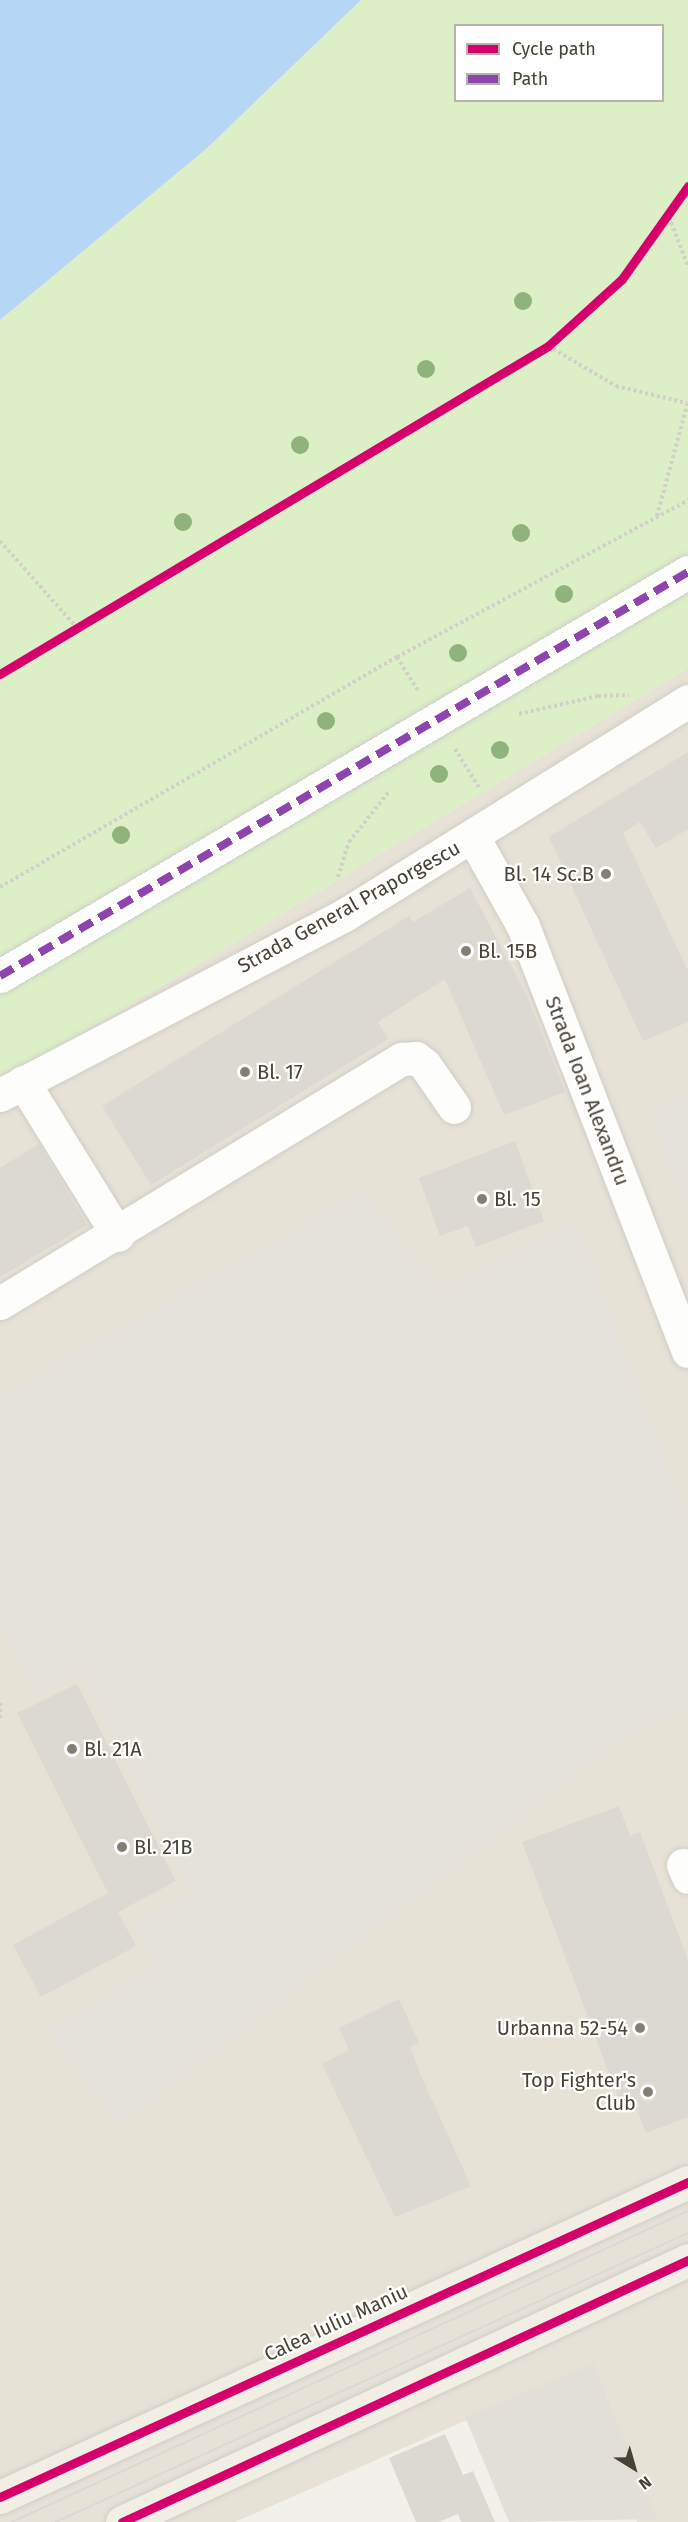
<!DOCTYPE html>
<style>
body{margin:0}
#map{position:relative;width:688px;height:2522px;overflow:hidden;background:#f2f0ea;font-family:"Fira Sans",sans-serif}
div>[style]{position:absolute}
[style*='--x']{left:calc(var(--x)*1px);top:calc(var(--y)*1px);width:calc(var(--w)*1px);rotate:calc(var(--a)*1deg)}
.residential>*{inset:0;background:#e6e2d6}
.industrial>*{inset:0;background:#e5e1db}
.green>*{inset:0;background:#dcefc7}
.parking>*{inset:0;background:#e1dfd8}
.water>*{inset:0;background:#b5d6f4}
.building>*{inset:0;background:#dbd9d2}
.path>*{height:4px;margin-top:-2px;transform-origin:0;background:repeating-linear-gradient(90deg,#d2d0c9 0 3px,transparent 0 6px)}
.roads{filter:drop-shadow(0 0 2px #d0cdc7) drop-shadow(0 0 2px #d0cdc7)}
.minor>*{height:33px;margin:-16.5px;padding:0 16.5px;transform-origin:16.5px;border-radius:16.5px;background:#fdfdfc}
.major>*{height:33px;margin:-16.5px;padding:0 16.5px;transform-origin:16.5px;border-radius:16.5px;background:#f1eee3}
.tram>*{height:1.5px;margin:-0.75px;padding:0 0.75px;transform-origin:0.75px;border-radius:0.75px;background:#d9d9d8}
.quiet>*{height:8px;margin-top:-4px;transform-origin:0;background:repeating-linear-gradient(90deg,#8e44ad 0 15px,transparent 0 23px)}
.cycleway>*{height:9px;margin:-4.5px;padding:0 4.5px;transform-origin:4.5px;border-radius:4.5px;background:#d6006c}
.trees>*{width:18px;height:18px;margin:-9px;border-radius:50%;background:#8fb37b}
.dots>*{width:16px;height:16px;translate:-50% -50%;box-sizing:border-box;border:3px solid #fff;border-radius:50%}
span{translate:-50% -50%;white-space:nowrap;text-align:center;line-height:1.15;-webkit-text-stroke:4.5px #fff;paint-order:stroke}
.poi-label{font-size:20px;color:#484234}
.right{translate:-100% -50%;text-align:right}
.left{translate:0 -50%;text-align:left}
.street-label{font-size:20px;color:#484234}
.legend{position:absolute;left:454px;top:24px;width:210px;height:78px;box-sizing:border-box;background:#fff;border:2px solid #b6b3ae;margin:0;padding:8px 10px;list-style:none;font-size:18px;color:#484234}
.legend li{display:flex;align-items:center;gap:12px;height:30px}
.legend b{width:30px;border:2px solid #b6b3ae}
.north{position:absolute;left:604px;top:2438px;width:60px;height:60px;-webkit-text-stroke:4px #fff;paint-order:stroke;rotate:143deg;font-size:16px;font-weight:700;line-height:24px;text-align:center;color:#484234}
.north::after{content:'';display:block;margin:auto;width:21px;height:27px;background:#484234;clip-path:polygon(50% 0,100% 100%,50% 72%,0 100%)}
</style>
<div id="map">
<div class="residential">
<i style="clip-path:polygon(688px 668px,688px 2522px,637px 2522px,576px 2372px,235px 2522px,0 2522px,0 1084px)"></i>
</div>
<div class="industrial">
<i style="clip-path:polygon(688px 1095px,688px 1218px,647px 1112px)"></i>
<i style="clip-path:polygon(361px 1191px,441px 1286px,577px 1221px,688px 1518px,688px 1708px,641px 1727px,118px 2127px,45px 2031px,153px 1966px,134px 1922px,189px 1892px,83px 1674px,37px 1697px,0 1629px,0 1394px)"></i>
</div>
<div class="green">
<i style="clip-path:polygon(evenodd,361px 0,688px 0,688px 668px,0 1084px,0 320px,206px 149px,361px 0,456px 26px,662px 26px,662px 100px,456px 100px,456px 26px)"></i>
</div>
<div class="parking">
<i style="clip-path:polygon(593px 2364px,657px 2519px,509px 2522px,465px 2417px)"></i>
</div>
<div class="water">
<i style="clip-path:polygon(0 0,361px 0,206px 149px,0 320px)"></i>
</div>
<div class="building">
<i style="clip-path:polygon(688px 752px,688px 829px,656px 848px,640px 822px,623px 833px,688px 971px,688px 1022px,643px 1041px,549px 837px)"></i>
<i style="clip-path:polygon(470px 888px,525px 992px,565px 1092px,504px 1115px,445px 979px,378px 1022px,388px 1039px,151px 1185px,102px 1106px,409px 916px,413px 922px)"></i>
<i style="clip-path:polygon(515px 1141px,544px 1221px,476px 1247px,468px 1226px,440px 1236px,419px 1178px)"></i>
<i style="clip-path:polygon(39px 1144px,87px 1225px,0 1277px,0 1168px)"></i>
<i style="clip-path:polygon(77px 1684px,176px 1881px,118px 1912px,136px 1946px,41px 1997px,13px 1945px,108px 1893px,17px 1713px)"></i>
<i style="clip-path:polygon(619px 1806px,630px 1836px,640px 1832px,688px 1960px,688px 2117px,646px 2133px,632px 2096px,619px 2100px,522px 1842px)"></i>
<i style="clip-path:polygon(399px 1999px,419px 2043px,410px 2047px,422px 2078px,471px 2186px,395px 2217px,322px 2064px,349px 2050px,339px 2028px)"></i>
<i style="clip-path:polygon(445px 2434px,463px 2475px,473px 2471px,495px 2522px,461px 2522px,458px 2514px,439px 2522px,416px 2522px,389px 2458px)"></i>
</div>
<div class="path">
<i style="--x:669;--y:217;--w:53;--a:68.8"></i>
<i style="--x:548;--y:346;--w:79;--a:30.5"></i>
<i style="--x:616;--y:386;--w:73;--a:13.5"></i>
<i style="--x:657;--y:516;--w:118;--a:-74.8"></i>
<i style="--x:0;--y:541;--w:119;--a:48.4"></i>
<i style="--x:397;--y:657;--w:39;--a:58"></i>
<i style="--x:519;--y:714;--w:81;--a:-12.8"></i>
<i style="--x:598;--y:696;--w:31;--a:-2"></i>
<i style="--x:455;--y:749;--w:47;--a:58"></i>
<i style="--x:338;--y:877;--w:37;--a:-73"></i>
<i style="--x:349;--y:842;--w:66;--a:-51.7"></i>
<i style="--x:0;--y:887;--w:459;--a:-30.1"></i>
<i style="--x:397;--y:657;--w:331;--a:-28.3"></i>
<i style="--x:0;--y:1703;--w:16;--a:90"></i>
</div>
<div class="roads">
<div class="minor">
<i style="--x:473;--y:837;--w:102;--a:60.7"></i>
<i style="--x:523;--y:926;--w:456;--a:68.8"></i>
<i style="--x:0;--y:976;--w:798;--a:-30.42"></i>
<i style="--x:23;--y:1082;--w:180;--a:58.2"></i>
<i style="--x:0;--y:1095;--w:390;--a:-27.6"></i>
<i style="--x:346;--y:914;--w:403;--a:-31.9"></i>
<i style="--x:0;--y:1303;--w:470;--a:-31.3"></i>
<i style="--x:402;--y:1059;--w:14;--a:-4"></i>
<i style="--x:416;--y:1058;--w:11;--a:38"></i>
<i style="--x:425;--y:1065;--w:51;--a:55.4"></i>
<i style="--x:683;--y:1865;--w:13;--a:67"></i>
</div>
<div class="major">
<i style="--x:0;--y:2497;--w:757;--a:-24.6"></i>
<i style="--x:122;--y:2522;--w:624;--a:-24.84"></i>
</div>
</div>
<div class="tram">
<i style="--x:12;--y:2522;--w:744;--a:-24.71"></i>
<i style="--x:56;--y:2522;--w:695;--a:-24.57"></i>
</div>
<div class="quiet">
<i style="--x:0;--y:976;--w:798;--a:-30.42"></i>
</div>
<div class="cycleway">
<i style="--x:0;--y:674;--w:639;--a:-30.9"></i>
<i style="--x:548;--y:346;--w:100;--a:-42.2"></i>
<i style="--x:622;--y:279;--w:114;--a:-54.6"></i>
<i style="--x:0;--y:2497;--w:757;--a:-24.6"></i>
<i style="--x:122;--y:2522;--w:624;--a:-24.84"></i>
</div>
<div class="trees">
<i style="left:523px;top:301px"></i>
<i style="left:426px;top:369px"></i>
<i style="left:300px;top:445px"></i>
<i style="left:183px;top:522px"></i>
<i style="left:521px;top:533px"></i>
<i style="left:564px;top:594px"></i>
<i style="left:458px;top:653px"></i>
<i style="left:326px;top:721px"></i>
<i style="left:500px;top:750px"></i>
<i style="left:439px;top:774px"></i>
<i style="left:121px;top:835px"></i>
</div>
<div class="dots">
<i style="left:606px;top:874px;background:#847f74"></i>
<i style="left:466px;top:951px;background:#847f74"></i>
<i style="left:245px;top:1072px;background:#847f74"></i>
<i style="left:482px;top:1199px;background:#847f74"></i>
<i style="left:72px;top:1749px;background:#847f74"></i>
<i style="left:122px;top:1847px;background:#847f74"></i>
<i style="left:640px;top:2028px;background:#847f74"></i>
<i style="left:648px;top:2092px;background:#847f74"></i>
</div>
<div class="poi-label">
<span class="right" style="left:594px;top:874px">Bl. 14 Sc.B</span>
<span class="left" style="left:478px;top:951px">Bl. 15B</span>
<span class="left" style="left:257px;top:1072px">Bl. 17</span>
<span class="left" style="left:494px;top:1199px">Bl. 15</span>
<span class="left" style="left:84px;top:1749px">Bl. 21A</span>
<span class="left" style="left:134px;top:1847px">Bl. 21B</span>
<span class="right" style="left:628px;top:2028px">Urbanna 52-54</span>
<span class="right" style="left:636px;top:2092px">Top Fighter's<br>Club</span>
</div>
<div class="street-label">
<span style="left:349px;top:907px;rotate:-29deg">Strada General Praporgescu</span>
<span style="left:587px;top:1091px;rotate:69deg">Strada Ioan Alexandru</span>
<span style="left:336px;top:2323px;rotate:-25deg">Calea Iuliu Maniu</span>
</div>
<ul class="legend">
<li><b style="height:8px;background:#d6006c"></b>Cycle path</li>
<li><b style="height:8px;background:#8e44ad"></b>Path</li>
</ul>
<div class="north">N</div>
</div>
